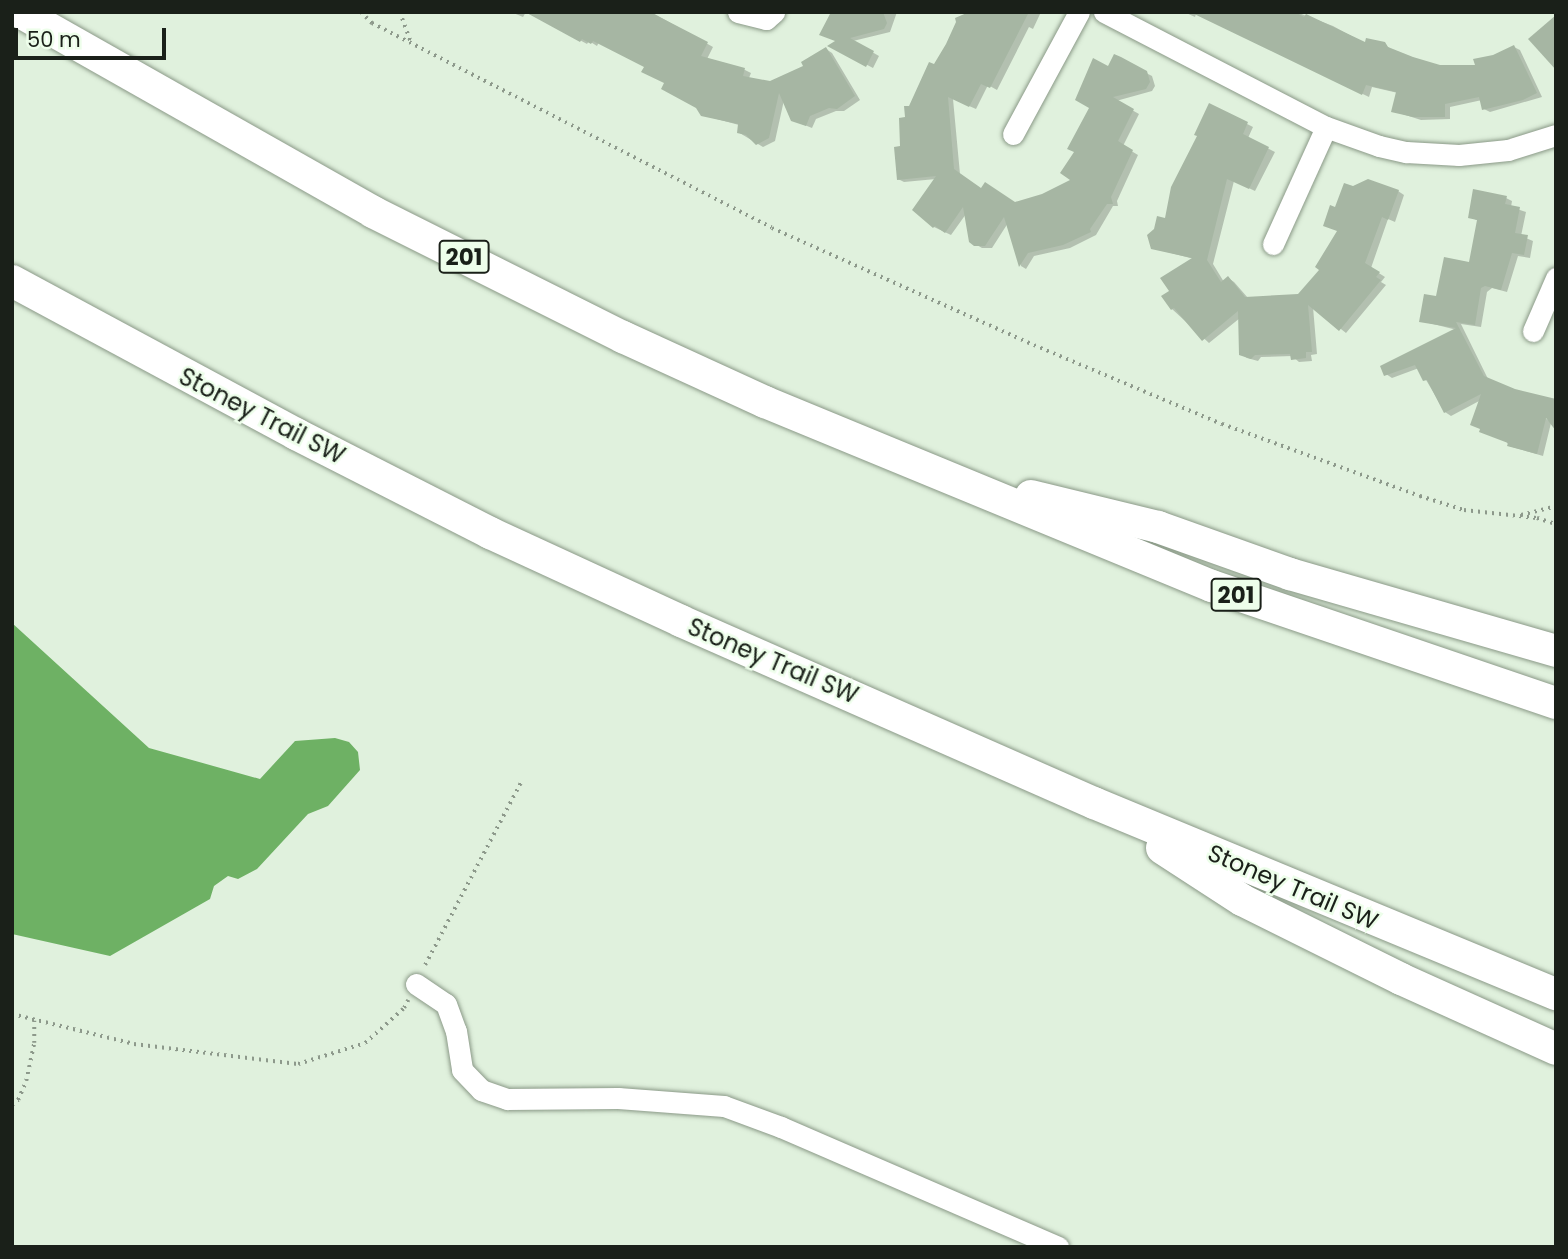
<!DOCTYPE html>
<style>
body{margin:0}
#map{position:relative;width:1568px;height:1259px;overflow:hidden;background:#e0f1dd;font-family:Poppins,sans-serif}
div>[style]{position:absolute}
[style*='--x']{left:calc(var(--x)*1px);top:calc(var(--y)*1px);width:calc(var(--w)*1px);rotate:calc(var(--a)*1deg)}
.water>*{inset:0;background:#6eb164}
.shadow>*{inset:0;background:#0003}
.building>*{inset:0;background:#a6b6a3}
.path>*{height:3.5px;margin-top:-1.75px;transform-origin:0;background:repeating-linear-gradient(90deg,#8d998b 0 2px,transparent 0 7px)}
.roads{filter:drop-shadow(0 0 2px #8a9987) drop-shadow(0 0 2px #8a9987)}
.minor>*{height:21px;margin:-10.5px;padding:0 10.5px;transform-origin:10.5px;border-radius:10.5px;background:#fff}
.highway>*{height:32px;margin:-16px;padding:0 16px;transform-origin:16px;border-radius:16px;background:#fff}
span{translate:-50% -50%;white-space:nowrap;text-align:center;line-height:1.15;-webkit-text-stroke:5px #edfeea;paint-order:stroke}
.shield-label span{padding:2px 5px;background:#edfeea;border:2px solid;border-radius:5px;-webkit-text-stroke-width:0}
.shield-label{font-size:23px;color:#1a2019;font-weight:700}
.street-label{font-size:24px;color:#1a2019}
.frame{position:absolute;inset:0;border:14px solid #1a2019;pointer-events:none}
.scale{position:absolute;left:14px;top:28px;width:152px;height:32px;box-sizing:border-box;border:4px solid #1a2019;border-top:0;padding-left:9px;font-size:21px;line-height:24px;white-space:nowrap;color:#1a2019;-webkit-text-stroke:5px #edfeea;paint-order:stroke}
</style>
<div id="map">
<div class="water">
<i style="clip-path:polygon(12px 623px,149px 748px,260px 779px,295px 741px,335px 738px,349px 742px,358px 752px,360px 770px,328px 806px,308px 814px,257px 869px,238px 879px,228px 876px,214px 886px,210px 899px,110px 956px,12px 934px)"></i>
</div>
<div class="shadow">
<i style="clip-path:polygon(511px 12px,526px 12px,523px 17px)"></i>
<i style="clip-path:polygon(528px 12px,651px 12px,713px 47px,707px 59px,745px 70px,751px 73px,749px 78px,771px 83px,805px 67px,826px 49px,832px 53px,860px 100px,844px 111px,836px 111px,816px 119px,812px 128px,792px 120px,784px 100px,775px 141px,763px 147px,738px 132px,739px 125px,702px 115px,697px 107px,646px 67px,599px 42px,597px 46px,589px 41px,587px 44px)"></i>
<i style="clip-path:polygon(832px 12px,897px 12px,890px 32px,853px 41px,879px 56px,873px 68px,831px 46px,838px 42px)"></i>
<i style="clip-path:polygon(967px 12px,1041px 12px,1033px 29px,1029px 27px,997px 90px,988px 85px,976px 109px,953px 99px,960px 174px,982px 190px,1016px 204px,1043px 196px,1073px 181px,1077px 152px,1115px 57px,1152px 76px,1155px 86px,1152px 91px,1116px 101px,1139px 114px,1123px 146px,1138px 155px,1117px 201px,1118px 206px,1113px 206px,1096px 235px,1070px 248px,1034px 256px,1026px 269px,1021px 266px,1008px 223px,992px 248px,982px 248px,970px 241px,966px 214px,951px 235px,934px 227px,936px 179px,904px 182px,898px 179px,911px 107px)"></i>
<i style="clip-path:polygon(1184px 12px,1296px 12px,1333px 26px,1366px 44px,1384px 44px,1393px 51px,1439px 66px,1477px 66px,1514px 47px,1520px 50px,1542px 97px,1490px 112px,1484px 109px,1482px 100px,1450px 107px,1450px 119px,1421px 120px,1393px 111px,1398px 93px,1372px 87px,1369px 97px,1196px 14px,1195px 17px)"></i>
<i style="clip-path:polygon(1210px 105px,1253px 127px,1248px 138px,1275px 152px,1255px 191px,1234px 181px,1213px 264px,1224px 282px,1228px 278px,1234px 282px,1248px 298px,1299px 296px,1322px 269px,1339px 232px,1336px 210px,1398px 191px,1404px 195px,1395px 222px,1388px 219px,1371px 268px,1385px 277px,1381px 282px,1386px 285px,1346px 333px,1313px 307px,1317px 354px,1311px 355px,1312px 361px,1299px 362px,1292px 356px,1261px 357px,1258px 361px,1247px 358px,1241px 354px,1240px 318px,1209px 343px,1172px 309px,1171px 291px,1194px 259px,1152px 248px,1167px 220px)"></i>
<i style="clip-path:polygon(1506px 198px,1512px 201px,1511px 207px,1526px 212px,1521px 236px,1533px 241px,1530px 258px,1518px 256px,1507px 292px,1492px 288px,1487px 292px,1481px 327px,1461px 324px,1489px 381px,1515px 391px,1551px 423px,1543px 456px,1509px 446px,1481px 400px,1451px 416px,1445px 412px,1419px 368px,1392px 378px,1386px 374px,1457px 330px,1421px 321px,1438px 298px,1470px 264px,1479px 221px,1470px 217px)"></i>
</div>
<div class="building">
<i style="clip-path:polygon(525px 12px,650px 12px,708px 42px,701px 56px,745px 68px,743px 76px,770px 81px,803px 66px,801px 62px,826px 47px,855px 96px,837px 109px,829px 108px,810px 116px,806px 126px,791px 121px,779px 93px,769px 138px,756px 145px,746px 135px,737px 133px,738px 124px,701px 116px,696px 108px,661px 89px,664px 83px,641px 72px,644px 67px,593px 41px,591px 44px,582px 39px,580px 42px)"></i>
<i style="clip-path:polygon(831px 12px,883px 12px,887px 23px,884px 29px,850px 38px,874px 51px,866px 67px,827px 46px,835px 41px,819px 35px)"></i>
<i style="clip-path:polygon(969px 12px,1029px 12px,990px 88px,981px 84px,969px 107px,948px 97px,954px 169px,981px 188px,985px 182px,1015px 202px,1042px 194px,1070px 180px,1060px 173px,1074px 152px,1067px 149px,1089px 108px,1075px 100px,1093px 58px,1108px 66px,1114px 54px,1121px 57px,1147px 71px,1150px 82px,1146px 89px,1113px 97px,1134px 109px,1118px 141px,1133px 150px,1111px 197px,1113px 204px,1107px 204px,1090px 229px,1091px 232px,1063px 245px,1028px 253px,1019px 267px,1004px 217px,985px 246px,974px 246px,969px 242px,963px 207px,945px 233px,935px 226px,933px 228px,912px 210px,936px 176px,897px 180px,894px 147px,900px 146px,899px 118px,905px 117px,904px 106px,909px 106px,929px 62px,934px 64px,946px 44px,956px 22px,955px 18px)"></i>
<i style="clip-path:polygon(1190px 12px,1295px 12px,1304px 17px,1306px 14px,1365px 42px,1366px 38px,1385px 42px,1388px 47px,1413px 57px,1440px 65px,1475px 65px,1473px 59px,1493px 55px,1514px 45px,1537px 93px,1523px 100px,1482px 110px,1479px 97px,1445px 104px,1445px 117px,1413px 117px,1391px 112px,1396px 92px,1366px 85px,1362px 95px)"></i>
<i style="clip-path:polygon(1556px 15px,1556px 70px,1528px 39px)"></i>
<i style="clip-path:polygon(1209px 103px,1248px 122px,1243px 134px,1269px 147px,1249px 189px,1227px 179px,1207px 260px,1221px 282px,1228px 276px,1245px 297px,1298px 294px,1319px 270px,1315px 267px,1337px 231px,1323px 226px,1330px 205px,1335px 207px,1344px 183px,1353px 186px,1368px 179px,1399px 190px,1388px 220px,1382px 217px,1365px 263px,1380px 272px,1376px 277px,1381px 280px,1339px 331px,1308px 305px,1312px 352px,1306px 352px,1306px 358px,1291px 360px,1290px 354px,1255px 355px,1251px 359px,1239px 355px,1238px 311px,1202px 341px,1174px 308px,1171px 310px,1161px 296px,1169px 291px,1160px 278px,1192px 258px,1151px 249px,1147px 235px,1154px 229px,1157px 216px,1165px 218px,1171px 187px,1197px 136px,1194px 135px)"></i>
<i style="clip-path:polygon(1473px 189px,1507px 196px,1505px 204px,1520px 207px,1515px 233px,1528px 235px,1524px 255px,1512px 253px,1501px 290px,1485px 286px,1481px 288px,1475px 325px,1456px 322px,1484px 376px,1515px 389px,1556px 399px,1556px 431px,1546px 418px,1537px 454px,1507px 446px,1508px 443px,1479px 432px,1480px 429px,1470px 425px,1481px 394px,1444px 413px,1427px 380px,1423px 381px,1415px 365px,1384px 376px,1380px 366px,1456px 328px,1419px 322px,1424px 294px,1436px 296px,1444px 257px,1469px 262px,1477px 220px,1468px 218px)"></i>
</div>
<div class="path">
<i style="--x:361;--y:12;--w:16;--a:45"></i>
<i style="--x:372;--y:23;--w:449;--a:27.1"></i>
<i style="--x:772;--y:228;--w:287;--a:24.1"></i>
<i style="--x:1034;--y:345;--w:204;--a:22.8"></i>
<i style="--x:1222;--y:424;--w:211;--a:20"></i>
<i style="--x:1420;--y:496;--w:46;--a:17.7"></i>
<i style="--x:1464;--y:510;--w:73;--a:6.3"></i>
<i style="--x:1537;--y:518;--w:20;--a:18"></i>
<i style="--x:400;--y:12;--w:32;--a:70"></i>
<i style="--x:1521;--y:515;--w:36;--a:-14"></i>
<i style="--x:425;--y:965;--w:207;--a:-62.3"></i>
<i style="--x:12;--y:1014;--w:126;--a:13.8"></i>
<i style="--x:134;--y:1044;--w:165;--a:7"></i>
<i style="--x:298;--y:1064;--w:70;--a:-17.4"></i>
<i style="--x:365;--y:1043;--w:52;--a:-41.9"></i>
<i style="--x:404;--y:1008;--w:9;--a:-63"></i>
<i style="--x:12;--y:1105;--w:8;--a:-40"></i>
<i style="--x:18;--y:1100;--w:21;--a:-67"></i>
<i style="--x:26;--y:1081;--w:39;--a:-78"></i>
<i style="--x:34;--y:1043;--w:22;--a:-90"></i>
</div>
<div class="roads">
<div class="minor">
<i style="--x:738;--y:12;--w:29;--a:14"></i>
<i style="--x:766;--y:19;--w:11;--a:-41"></i>
<i style="--x:1104;--y:12;--w:250;--a:27.4"></i>
<i style="--x:1326;--y:127;--w:56;--a:19.7"></i>
<i style="--x:1379;--y:146;--w:28;--a:13"></i>
<i style="--x:1406;--y:152;--w:53;--a:3.2"></i>
<i style="--x:1459;--y:155;--w:49;--a:-5.8"></i>
<i style="--x:1508;--y:150;--w:50;--a:-17.4"></i>
<i style="--x:1013;--y:134;--w:139;--a:-61.6"></i>
<i style="--x:1273;--y:244;--w:128;--a:-65.6"></i>
<i style="--x:1533;--y:331;--w:58;--a:-66.5"></i>
<i style="--x:416;--y:984;--w:36;--a:34"></i>
<i style="--x:446;--y:1004;--w:29;--a:70"></i>
<i style="--x:456;--y:1031;--w:39;--a:81"></i>
<i style="--x:462;--y:1070;--w:28;--a:46"></i>
<i style="--x:481;--y:1090;--w:28;--a:19"></i>
<i style="--x:507;--y:1099;--w:111;--a:-0.5"></i>
<i style="--x:618;--y:1098;--w:106;--a:4.3"></i>
<i style="--x:724;--y:1106;--w:61;--a:20.2"></i>
<i style="--x:781;--y:1127;--w:302;--a:23.4"></i>
</div>
<div class="highway">
<i style="--x:20;--y:12;--w:406;--a:29.5"></i>
<i style="--x:373;--y:212;--w:280;--a:26.6"></i>
<i style="--x:623;--y:337;--w:156;--a:24.6"></i>
<i style="--x:765;--y:402;--w:483;--a:22.4"></i>
<i style="--x:1212;--y:586;--w:363;--a:18.8"></i>
<i style="--x:12;--y:281;--w:323;--a:28.3"></i>
<i style="--x:296;--y:434;--w:218;--a:27"></i>
<i style="--x:490;--y:533;--w:210;--a:24.7"></i>
<i style="--x:681;--y:621;--w:451;--a:23.8"></i>
<i style="--x:1094;--y:803;--w:500;--a:22.5"></i>
<i style="--x:1031;--y:496;--w:131;--a:13.7"></i>
<i style="--x:1158;--y:527;--w:140;--a:19.6"></i>
<i style="--x:1290;--y:574;--w:277;--a:16.1"></i>
<i style="--x:1162;--y:848;--w:95;--a:33"></i>
<i style="--x:1242;--y:900;--w:178;--a:26.4"></i>
<i style="--x:1401;--y:979;--w:170;--a:24.3"></i>
</div>
</div>
<div class="shield-label">
<span style="left:464px;top:257px">201</span>
<span style="left:1236px;top:595px">201</span>
</div>
<div class="street-label">
<span style="left:262px;top:416px;rotate:27deg">Stoney Trail SW</span>
<span style="left:773px;top:661px;rotate:23deg">Stoney Trail SW</span>
<span style="left:1293px;top:887px;rotate:23deg">Stoney Trail SW</span>
</div>
<div class="frame"></div>
<div class="scale">50 m</div>
</div>
